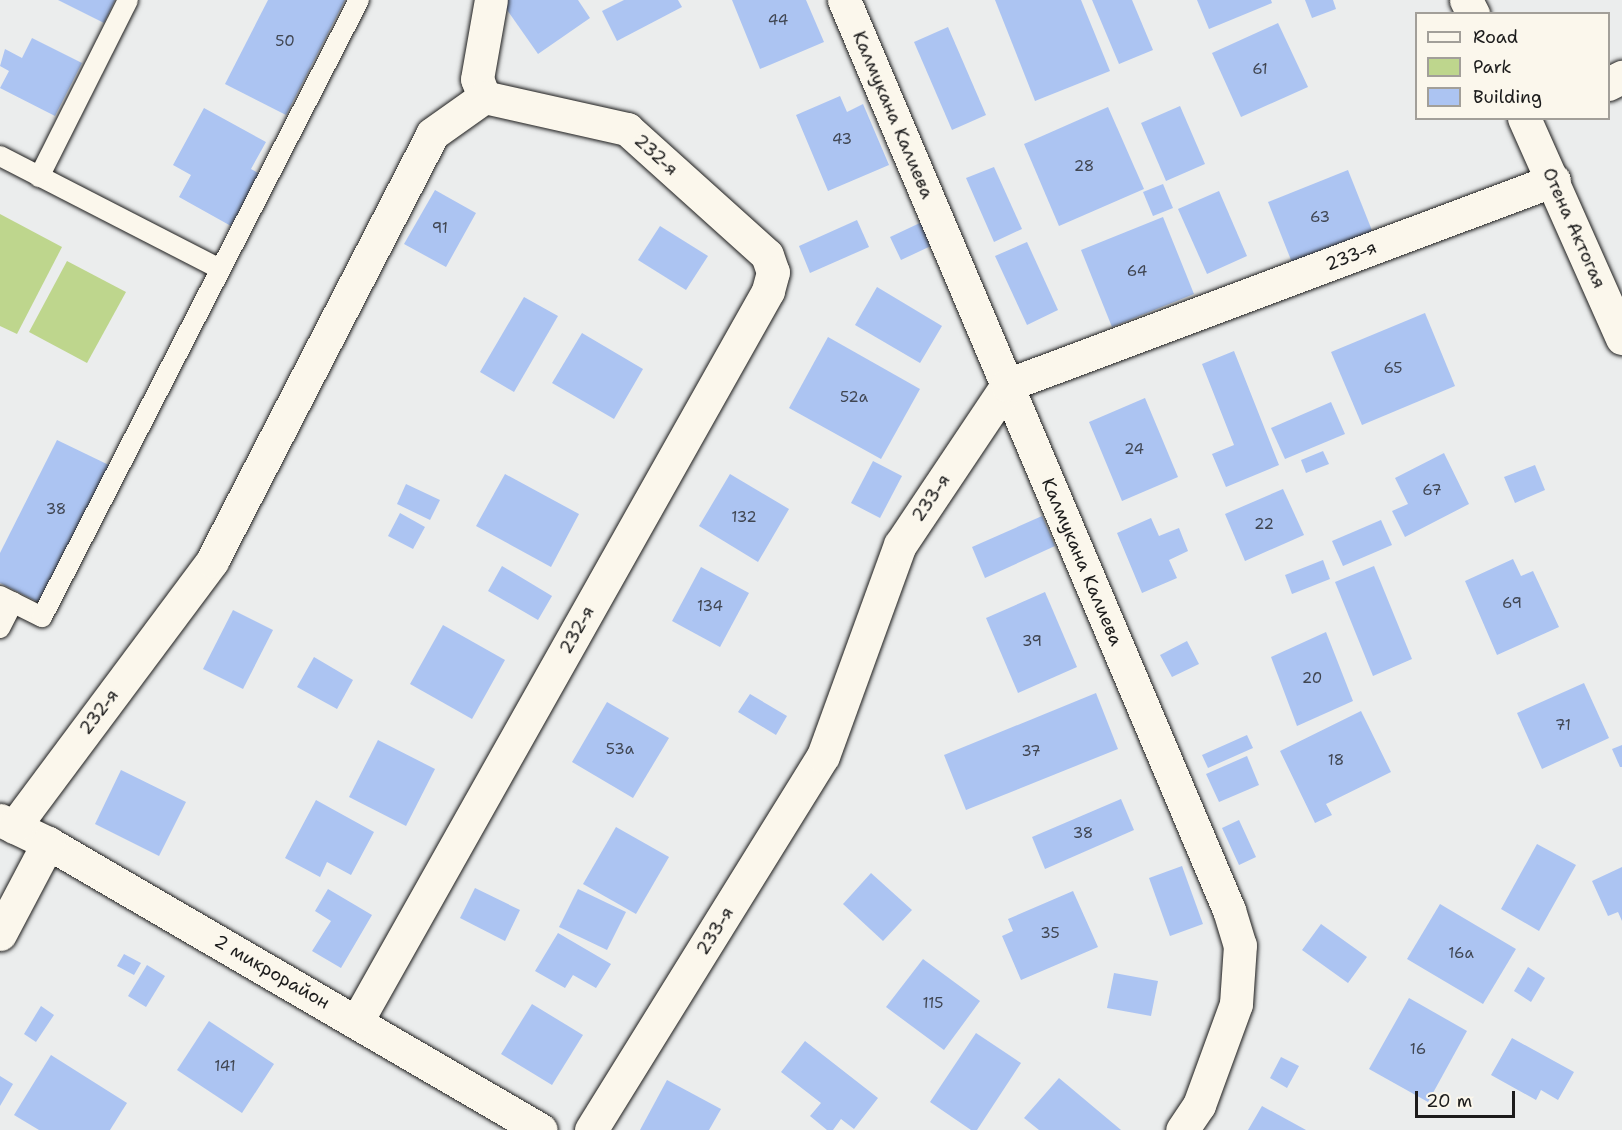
<!DOCTYPE html>
<meta charset="utf-8">
<style>
body{margin:0}
#map{position:relative;width:1622px;height:1130px;overflow:hidden;background:#ebeded;font-family:"Shantell Sans",sans-serif}
div>[style]{position:absolute}
[style*='--x']{left:calc(var(--x)*1px);top:calc(var(--y)*1px);width:calc(var(--w)*1px);rotate:calc(var(--a)*1deg)}
.green>*{inset:0;background:#bed68d}
.building>*{inset:0;background:#acc4f2}
.roads{filter:drop-shadow(0 0 2px #1c1c1c) drop-shadow(0 0 2px #1c1c1c)}
.service>*{height:20px;margin:-10px;padding:0 10px;transform-origin:10px;border-radius:10px;background:#fbf7ec}
.minor>*{height:33px;margin:-16.5px;padding:0 16.5px;transform-origin:16.5px;border-radius:16.5px;background:#fbf7ec}
span{translate:-50% -50%;white-space:nowrap;text-align:center;line-height:1.15;-webkit-text-stroke:4.5px #fbf7ec;paint-order:stroke}
.number-label{font-size:15px;color:#404652}
.number-label span{-webkit-text-stroke-width:0}
.street-label{font-size:18px;color:#1c1c1c}
.legend{position:absolute;left:1415px;top:12px;width:195px;height:108px;box-sizing:border-box;background:#fbf7ec;border:2px solid #a29f99;margin:0;padding:8px 10px;list-style:none;font-size:18px;color:#1c1c1c}
.legend li{display:flex;align-items:center;gap:12px;height:30px}
.legend b{width:30px;border:2px solid #a29f99}
.scale{position:absolute;left:1415px;top:1091px;width:100px;height:27px;box-sizing:border-box;border:3px solid #1c1c1c;border-top:0;padding-left:8px;font-size:18px;line-height:21px;white-space:nowrap;color:#1c1c1c;-webkit-text-stroke:4px #fbf7ec;paint-order:stroke}
</style>
<div id="map">
<div class="green">
<i style="clip-path:polygon(0 214px,62px 247px,17px 334px,0 326px)"></i>
<i style="clip-path:polygon(67px 261px,126px 292px,87px 363px,29px 332px)"></i>
</div>
<div class="building">
<i style="clip-path:polygon(58px 0,115px 0,104px 23px)"></i>
<i style="clip-path:polygon(268px 0,345px 0,286px 115px,225px 84px)"></i>
<i style="clip-path:polygon(500px 0,578px 0,590px 18px,538px 54px)"></i>
<i style="clip-path:polygon(624px 0,678px 0,682px 7px,617px 41px,602px 11px)"></i>
<i style="clip-path:polygon(732px 0,806px 0,824px 42px,760px 69px)"></i>
<i style="clip-path:polygon(995px 0,1081px 0,1110px 71px,1035px 101px)"></i>
<i style="clip-path:polygon(1092px 0,1132px 0,1153px 50px,1119px 64px)"></i>
<i style="clip-path:polygon(1197px 0,1271px 0,1272px 3px,1209px 29px)"></i>
<i style="clip-path:polygon(1305px 0,1333px 0,1336px 9px,1312px 18px)"></i>
<i style="clip-path:polygon(1278px 23px,1308px 87px,1241px 117px,1212px 53px)"></i>
<i style="clip-path:polygon(948px 27px,986px 115px,952px 130px,914px 42px)"></i>
<i style="clip-path:polygon(32px 38px,82px 63px,55px 116px,0 88px,9px 71px,0 66px,5px 49px,22px 58px)"></i>
<i style="clip-path:polygon(840px 96px,847px 112px,863px 104px,889px 165px,828px 191px,796px 115px)"></i>
<i style="clip-path:polygon(1180px 106px,1205px 164px,1166px 181px,1141px 123px)"></i>
<i style="clip-path:polygon(1108px 107px,1144px 189px,1059px 226px,1024px 144px)"></i>
<i style="clip-path:polygon(204px 108px,266px 142px,251px 169px,260px 174px,231px 226px,179px 197px,191px 175px,173px 165px)"></i>
<i style="clip-path:polygon(994px 167px,1022px 229px,994px 242px,966px 178px)"></i>
<i style="clip-path:polygon(1348px 170px,1373px 233px,1293px 265px,1268px 202px)"></i>
<i style="clip-path:polygon(1163px 184px,1173px 208px,1153px 216px,1143px 192px)"></i>
<i style="clip-path:polygon(435px 190px,476px 213px,446px 267px,404px 244px)"></i>
<i style="clip-path:polygon(1219px 191px,1247px 256px,1207px 274px,1178px 209px)"></i>
<i style="clip-path:polygon(1163px 217px,1194px 294px,1112px 327px,1081px 250px)"></i>
<i style="clip-path:polygon(857px 220px,869px 247px,810px 273px,799px 246px)"></i>
<i style="clip-path:polygon(922px 222px,933px 245px,901px 260px,890px 237px)"></i>
<i style="clip-path:polygon(660px 226px,708px 256px,686px 290px,638px 260px)"></i>
<i style="clip-path:polygon(1027px 242px,1058px 310px,1027px 325px,995px 256px)"></i>
<i style="clip-path:polygon(877px 287px,942px 326px,920px 363px,855px 325px)"></i>
<i style="clip-path:polygon(524px 297px,558px 316px,514px 392px,480px 372px)"></i>
<i style="clip-path:polygon(1425px 313px,1455px 386px,1362px 425px,1331px 352px)"></i>
<i style="clip-path:polygon(582px 333px,643px 369px,614px 419px,552px 383px)"></i>
<i style="clip-path:polygon(828px 337px,920px 389px,881px 459px,789px 408px)"></i>
<i style="clip-path:polygon(1234px 351px,1279px 465px,1226px 487px,1212px 454px,1234px 445px,1202px 364px)"></i>
<i style="clip-path:polygon(1145px 398px,1178px 477px,1122px 501px,1089px 422px)"></i>
<i style="clip-path:polygon(1331px 402px,1345px 434px,1285px 459px,1271px 428px)"></i>
<i style="clip-path:polygon(57px 440px,113px 467px,44px 605px,0 583px,0 553px)"></i>
<i style="clip-path:polygon(1323px 451px,1329px 464px,1306px 473px,1301px 460px)"></i>
<i style="clip-path:polygon(1444px 453px,1469px 504px,1405px 537px,1392px 511px,1408px 504px,1395px 478px)"></i>
<i style="clip-path:polygon(873px 461px,902px 476px,880px 518px,851px 503px)"></i>
<i style="clip-path:polygon(1535px 465px,1545px 490px,1515px 503px,1504px 477px)"></i>
<i style="clip-path:polygon(505px 474px,579px 514px,551px 567px,476px 526px)"></i>
<i style="clip-path:polygon(730px 474px,789px 509px,758px 562px,699px 526px)"></i>
<i style="clip-path:polygon(406px 484px,440px 500px,430px 520px,397px 504px)"></i>
<i style="clip-path:polygon(1283px 489px,1304px 535px,1245px 561px,1225px 514px)"></i>
<i style="clip-path:polygon(400px 513px,425px 527px,413px 549px,388px 536px)"></i>
<i style="clip-path:polygon(1042px 516px,1055px 546px,985px 578px,972px 547px)"></i>
<i style="clip-path:polygon(1151px 518px,1159px 536px,1179px 528px,1188px 551px,1169px 560px,1177px 578px,1142px 593px,1117px 533px)"></i>
<i style="clip-path:polygon(1381px 520px,1392px 545px,1343px 566px,1332px 541px)"></i>
<i style="clip-path:polygon(1513px 559px,1521px 576px,1533px 571px,1559px 627px,1497px 655px,1465px 581px)"></i>
<i style="clip-path:polygon(1323px 560px,1330px 579px,1292px 594px,1285px 575px)"></i>
<i style="clip-path:polygon(502px 566px,552px 596px,538px 620px,488px 591px)"></i>
<i style="clip-path:polygon(1374px 566px,1412px 659px,1373px 676px,1335px 582px)"></i>
<i style="clip-path:polygon(701px 567px,749px 593px,720px 647px,672px 621px)"></i>
<i style="clip-path:polygon(1045px 592px,1077px 667px,1018px 693px,986px 618px)"></i>
<i style="clip-path:polygon(233px 610px,273px 630px,243px 689px,203px 669px)"></i>
<i style="clip-path:polygon(443px 625px,505px 660px,472px 719px,410px 684px)"></i>
<i style="clip-path:polygon(1326px 632px,1353px 701px,1297px 726px,1271px 657px)"></i>
<i style="clip-path:polygon(1187px 641px,1199px 664px,1172px 677px,1160px 655px)"></i>
<i style="clip-path:polygon(314px 657px,353px 680px,337px 709px,297px 687px)"></i>
<i style="clip-path:polygon(1584px 683px,1609px 738px,1542px 769px,1517px 713px)"></i>
<i style="clip-path:polygon(1096px 693px,1118px 749px,966px 810px,944px 755px)"></i>
<i style="clip-path:polygon(750px 694px,787px 716px,776px 735px,738px 712px)"></i>
<i style="clip-path:polygon(607px 702px,669px 738px,633px 798px,572px 762px)"></i>
<i style="clip-path:polygon(1361px 711px,1391px 772px,1326px 804px,1332px 815px,1315px 823px,1280px 751px)"></i>
<i style="clip-path:polygon(1247px 735px,1253px 748px,1208px 768px,1202px 755px)"></i>
<i style="clip-path:polygon(378px 740px,435px 769px,406px 826px,349px 797px)"></i>
<i style="clip-path:polygon(1622px 745px,1622px 767px,1620px 767px,1612px 749px)"></i>
<i style="clip-path:polygon(1247px 756px,1259px 785px,1219px 802px,1206px 774px)"></i>
<i style="clip-path:polygon(121px 770px,186px 802px,159px 856px,95px 824px)"></i>
<i style="clip-path:polygon(1121px 799px,1134px 830px,1045px 869px,1032px 837px)"></i>
<i style="clip-path:polygon(316px 800px,374px 832px,351px 875px,327px 862px,320px 877px,285px 858px)"></i>
<i style="clip-path:polygon(1239px 820px,1256px 857px,1239px 865px,1222px 828px)"></i>
<i style="clip-path:polygon(616px 827px,669px 857px,636px 914px,583px 884px)"></i>
<i style="clip-path:polygon(1537px 844px,1576px 865px,1539px 931px,1501px 909px)"></i>
<i style="clip-path:polygon(1182px 866px,1203px 924px,1170px 936px,1149px 878px)"></i>
<i style="clip-path:polygon(1622px 867px,1622px 921px,1618px 912px,1608px 916px,1592px 881px)"></i>
<i style="clip-path:polygon(871px 873px,912px 910px,883px 941px,843px 904px)"></i>
<i style="clip-path:polygon(475px 888px,520px 910px,505px 941px,460px 918px)"></i>
<i style="clip-path:polygon(328px 889px,372px 915px,341px 968px,312px 951px,331px 921px,315px 911px)"></i>
<i style="clip-path:polygon(578px 889px,626px 912px,607px 950px,559px 927px)"></i>
<i style="clip-path:polygon(1073px 891px,1098px 947px,1021px 980px,1002px 936px,1013px 931px,1008px 919px)"></i>
<i style="clip-path:polygon(1440px 904px,1516px 949px,1483px 1004px,1407px 959px)"></i>
<i style="clip-path:polygon(1321px 924px,1367px 957px,1348px 983px,1302px 950px)"></i>
<i style="clip-path:polygon(558px 933px,611px 964px,596px 988px,573px 975px,565px 988px,535px 971px)"></i>
<i style="clip-path:polygon(124px 954px,141px 963px,134px 975px,117px 966px)"></i>
<i style="clip-path:polygon(923px 959px,980px 1001px,944px 1050px,886px 1007px)"></i>
<i style="clip-path:polygon(147px 965px,165px 976px,146px 1007px,128px 996px)"></i>
<i style="clip-path:polygon(1528px 967px,1545px 978px,1531px 1002px,1514px 991px)"></i>
<i style="clip-path:polygon(1114px 973px,1158px 981px,1151px 1016px,1107px 1008px)"></i>
<i style="clip-path:polygon(1409px 998px,1467px 1031px,1428px 1102px,1369px 1069px)"></i>
<i style="clip-path:polygon(532px 1004px,583px 1035px,552px 1085px,501px 1054px)"></i>
<i style="clip-path:polygon(41px 1006px,54px 1015px,36px 1042px,24px 1034px)"></i>
<i style="clip-path:polygon(209px 1021px,274px 1064px,242px 1113px,177px 1070px)"></i>
<i style="clip-path:polygon(976px 1033px,1021px 1063px,977px 1130px,971px 1130px,930px 1102px)"></i>
<i style="clip-path:polygon(1512px 1038px,1574px 1072px,1558px 1100px,1541px 1090px,1536px 1100px,1491px 1075px)"></i>
<i style="clip-path:polygon(805px 1041px,878px 1098px,854px 1129px,841px 1119px,833px 1130px,827px 1130px,810px 1116px,821px 1103px,781px 1072px)"></i>
<i style="clip-path:polygon(51px 1055px,127px 1103px,110px 1130px,39px 1130px,14px 1115px)"></i>
<i style="clip-path:polygon(1281px 1057px,1299px 1066px,1287px 1088px,1270px 1078px)"></i>
<i style="clip-path:polygon(0 1076px,13px 1084px,0 1106px)"></i>
<i style="clip-path:polygon(1059px 1078px,1121px 1130px,1039px 1130px,1024px 1118px)"></i>
<i style="clip-path:polygon(667px 1080px,721px 1109px,709px 1130px,640px 1130px)"></i>
<i style="clip-path:polygon(1262px 1106px,1306px 1130px,1248px 1130px)"></i>
</div>
<div class="roads">
<div class="service">
<i style="--x:0;--y:156;--w:247;--a:27.2"></i>
<i style="--x:39;--y:177;--w:198;--a:-63.3"></i>
<i style="--x:0;--y:596;--w:47;--a:26.6"></i>
<i style="--x:42;--y:617;--w:694;--a:-62.81"></i>
<i style="--x:0;--y:628;--w:29;--a:-63"></i>
</div>
<div class="minor">
<i style="--x:844;--y:0;--w:988;--a:67.07"></i>
<i style="--x:1229;--y:910;--w:37;--a:73"></i>
<i style="--x:1240;--y:945;--w:59;--a:93.9"></i>
<i style="--x:1236;--y:1004;--w:108;--a:110.1"></i>
<i style="--x:1199;--y:1105;--w:30;--a:124"></i>
<i style="--x:1466;--y:0;--w:16;--a:63"></i>
<i style="--x:1608;--y:84;--w:16;--a:-27"></i>
<i style="--x:484;--y:97;--w:19;--a:-111"></i>
<i style="--x:477;--y:79;--w:80;--a:-80"></i>
<i style="--x:1524;--y:118;--w:241;--a:66"></i>
<i style="--x:0;--y:820;--w:53;--a:25.6"></i>
<i style="--x:48;--y:843;--w:570;--a:30.21"></i>
<i style="--x:14;--y:827;--w:332;--a:-53.3"></i>
<i style="--x:212;--y:561;--w:480;--a:-62.7"></i>
<i style="--x:432;--y:134;--w:64;--a:-35.4"></i>
<i style="--x:484;--y:97;--w:147;--a:12.6"></i>
<i style="--x:627;--y:129;--w:188;--a:42"></i>
<i style="--x:767;--y:255;--w:18;--a:71"></i>
<i style="--x:773;--y:272;--w:20;--a:105"></i>
<i style="--x:768;--y:291;--w:838;--a:119.38"></i>
<i style="--x:0;--y:934;--w:103;--a:-62.2"></i>
<i style="--x:591;--y:1130;--w:440;--a:-58.2"></i>
<i style="--x:823;--y:756;--w:225;--a:-70"></i>
<i style="--x:900;--y:545;--w:192;--a:-56.2"></i>
<i style="--x:1007;--y:385;--w:584;--a:-20.54"></i>
</div>
</div>
<div class="number-label">
<span style="left:778px;top:21px">44</span>
<span style="left:285px;top:42px">50</span>
<span style="left:1260px;top:70px">61</span>
<span style="left:842px;top:140px">43</span>
<span style="left:1084px;top:167px">28</span>
<span style="left:1320px;top:218px">63</span>
<span style="left:440px;top:229px">91</span>
<span style="left:1137px;top:272px">64</span>
<span style="left:1393px;top:369px">65</span>
<span style="left:854px;top:398px">52а</span>
<span style="left:1134px;top:450px">24</span>
<span style="left:1432px;top:491px">67</span>
<span style="left:56px;top:510px">38</span>
<span style="left:744px;top:518px">132</span>
<span style="left:1264px;top:525px">22</span>
<span style="left:1512px;top:604px">69</span>
<span style="left:710px;top:607px">134</span>
<span style="left:1032px;top:642px">39</span>
<span style="left:1312px;top:679px">20</span>
<span style="left:1563px;top:726px">71</span>
<span style="left:620px;top:750px">53а</span>
<span style="left:1031px;top:752px">37</span>
<span style="left:1336px;top:761px">18</span>
<span style="left:1083px;top:834px">38</span>
<span style="left:1050px;top:934px">35</span>
<span style="left:1461px;top:954px">16а</span>
<span style="left:933px;top:1004px">115</span>
<span style="left:1418px;top:1050px">16</span>
<span style="left:225px;top:1067px">141</span>
</div>
<div class="street-label">
<span style="left:893px;top:115px;rotate:67deg">Калмукана Калиева</span>
<span style="left:656px;top:155px;rotate:42deg">232-я</span>
<span style="left:1574px;top:228px;rotate:66deg">Отена Актогая</span>
<span style="left:1351px;top:256px;rotate:-21deg">233-я</span>
<span style="left:931px;top:498px;rotate:-56deg">233-я</span>
<span style="left:1082px;top:562px;rotate:67deg">Калмукана Калиева</span>
<span style="left:577px;top:630px;rotate:-61deg">232-я</span>
<span style="left:99px;top:712px;rotate:-53deg">232-я</span>
<span style="left:715px;top:931px;rotate:-58deg">233-я</span>
<span style="left:272px;top:972px;rotate:30deg">2 микрорайон</span>
</div>
<ul class="legend">
<li><b style="height:8px;background:#fbf7ec"></b>Road</li>
<li><b style="height:16px;background:#bed68d"></b>Park</li>
<li><b style="height:16px;background:#acc4f2"></b>Building</li>
</ul>
<div class="scale">20 m</div>
</div>
